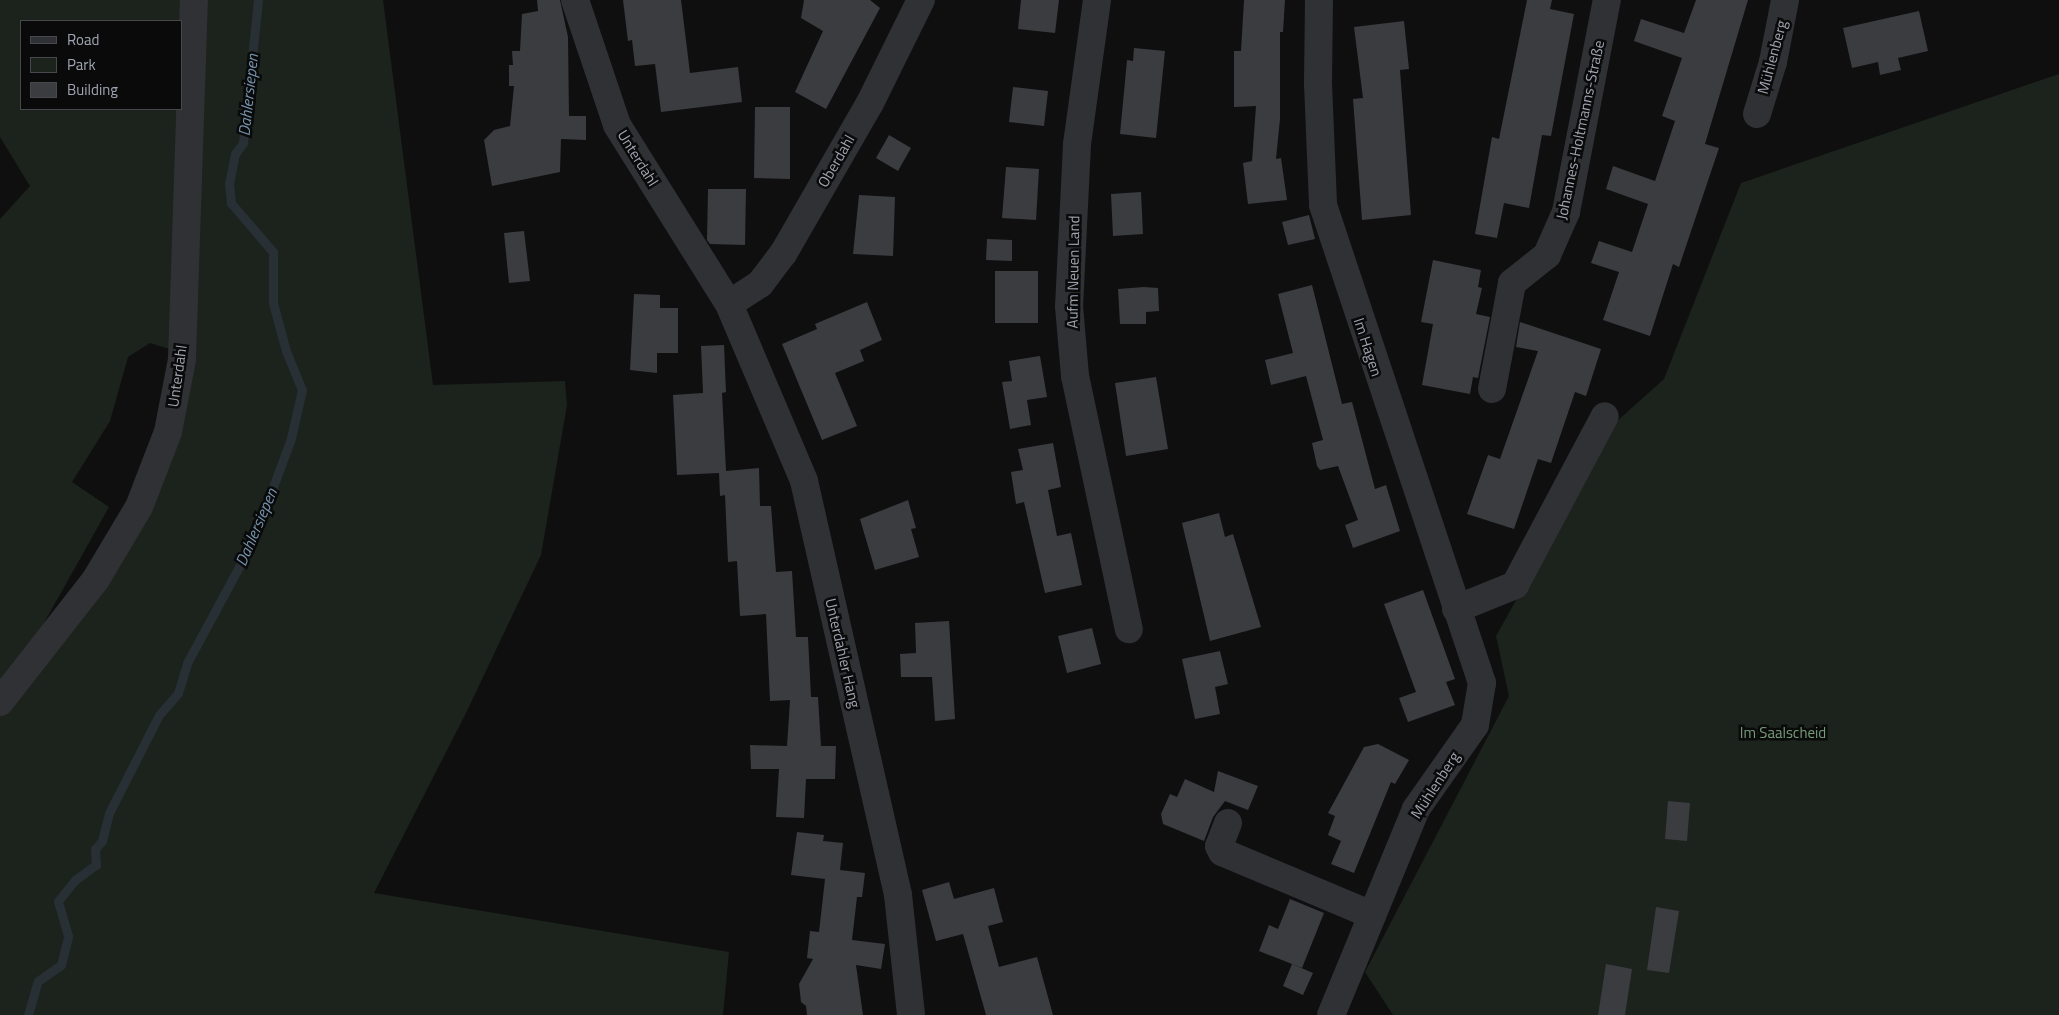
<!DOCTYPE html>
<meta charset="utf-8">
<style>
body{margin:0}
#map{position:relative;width:2059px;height:1015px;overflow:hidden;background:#0f0f10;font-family:"Titillium Web",sans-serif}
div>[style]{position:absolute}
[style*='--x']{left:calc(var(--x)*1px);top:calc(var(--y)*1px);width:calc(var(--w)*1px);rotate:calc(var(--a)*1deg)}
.green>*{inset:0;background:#1b231c}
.stream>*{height:9px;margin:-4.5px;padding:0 4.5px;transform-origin:4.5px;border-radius:4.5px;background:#282f35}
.building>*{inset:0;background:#3b3c40}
.minor>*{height:28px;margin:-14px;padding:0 14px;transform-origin:14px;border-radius:14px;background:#303135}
span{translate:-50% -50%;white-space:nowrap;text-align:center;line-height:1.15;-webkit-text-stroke:5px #0a0a0b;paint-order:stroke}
.street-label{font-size:15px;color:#a0a5b1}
.park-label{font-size:15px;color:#779c79}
.water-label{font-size:16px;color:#7693ad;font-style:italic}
.legend{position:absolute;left:20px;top:20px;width:162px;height:90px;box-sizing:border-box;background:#0a0a0b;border:1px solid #46484d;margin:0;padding:6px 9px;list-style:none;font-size:15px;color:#a0a5b1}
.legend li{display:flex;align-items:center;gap:10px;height:25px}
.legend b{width:25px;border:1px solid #46484d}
</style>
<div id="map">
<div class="green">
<i style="clip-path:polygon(evenodd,0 0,383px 0,433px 385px,565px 381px,567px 405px,541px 555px,466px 713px,374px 893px,729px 952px,723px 1015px,0 1015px,0 219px,30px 186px,0 137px,0 0,21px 21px,181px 21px,181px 109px,21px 109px,21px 21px,0 0,150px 343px,186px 354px,139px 507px,30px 648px,109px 507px,72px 482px,110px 421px,128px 357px,150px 343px)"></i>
<i style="clip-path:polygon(2059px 74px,2059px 1015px,1393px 1015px,1365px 972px,1509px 696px,1496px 636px,1616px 422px,1664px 379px,1741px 183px)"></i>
</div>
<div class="stream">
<i style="--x:28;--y:1015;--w:35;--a:-74"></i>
<i style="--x:38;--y:981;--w:28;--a:-35"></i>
<i style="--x:61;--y:965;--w:30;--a:-76"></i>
<i style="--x:68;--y:936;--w:36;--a:-106"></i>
<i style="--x:58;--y:901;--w:27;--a:-51"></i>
<i style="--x:75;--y:880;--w:26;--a:-36"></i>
<i style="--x:96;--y:865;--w:16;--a:-94"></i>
<i style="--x:95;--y:849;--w:11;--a:-49"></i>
<i style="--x:102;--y:841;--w:29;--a:-76"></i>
<i style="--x:109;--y:813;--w:110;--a:-63"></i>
<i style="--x:159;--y:715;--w:29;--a:-49"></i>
<i style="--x:178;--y:693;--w:31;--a:-73"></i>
<i style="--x:187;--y:663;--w:139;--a:-61.6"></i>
<i style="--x:253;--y:541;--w:110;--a:-69.7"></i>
<i style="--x:291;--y:438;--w:49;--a:-77.1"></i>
<i style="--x:302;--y:390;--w:42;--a:-112.3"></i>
<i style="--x:286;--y:351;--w:50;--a:-105.2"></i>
<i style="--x:273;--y:303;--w:51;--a:-90"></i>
<i style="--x:273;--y:252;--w:65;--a:-130.6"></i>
<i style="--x:231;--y:203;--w:19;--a:-96"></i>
<i style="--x:229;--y:184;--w:31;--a:-79"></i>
<i style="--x:235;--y:154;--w:14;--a:-54"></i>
<i style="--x:243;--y:143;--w:144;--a:-84"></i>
</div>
<div class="building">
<i style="clip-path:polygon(537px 0,560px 0,568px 37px,569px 116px,586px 116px,586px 140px,561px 139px,560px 172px,492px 186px,484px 140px,494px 130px,510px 126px,514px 86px,509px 86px,509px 65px,513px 65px,512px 51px,520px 51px,522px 14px,538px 11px)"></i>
<i style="clip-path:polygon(623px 0,681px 0,690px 73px,738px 67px,742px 102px,661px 112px,655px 64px,635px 66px,632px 40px,628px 41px)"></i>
<i style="clip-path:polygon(804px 0,870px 0,880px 8px,826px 109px,795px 92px,823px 31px,801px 18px)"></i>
<i style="clip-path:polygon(1021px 0,1059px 0,1055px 33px,1018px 29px)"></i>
<i style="clip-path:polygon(1244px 0,1285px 0,1283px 32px,1280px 32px,1280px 119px,1276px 159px,1281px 158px,1287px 200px,1248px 204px,1243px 163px,1252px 161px,1256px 106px,1234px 107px,1234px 51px,1241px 51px)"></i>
<i style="clip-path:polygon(1527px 0,1552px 0,1550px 9px,1574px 14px,1551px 136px,1542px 135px,1529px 208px,1504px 203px,1497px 238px,1475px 234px,1492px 137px,1499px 139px)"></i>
<i style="clip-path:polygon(1696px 0,1748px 0,1705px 144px,1719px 148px,1679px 267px,1673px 264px,1650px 336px,1603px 320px,1619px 272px,1591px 263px,1599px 241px,1632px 252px,1648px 204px,1606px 189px,1613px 166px,1655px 181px,1675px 121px,1662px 116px,1682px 58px,1634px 41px,1641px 19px,1684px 33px)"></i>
<i style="clip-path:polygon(1919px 11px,1928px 51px,1898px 58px,1901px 70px,1880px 75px,1878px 62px,1852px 68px,1843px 28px)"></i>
<i style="clip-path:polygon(1404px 21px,1409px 69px,1400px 70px,1411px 215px,1362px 220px,1353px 99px,1363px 98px,1354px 27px)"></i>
<i style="clip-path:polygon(1134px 48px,1165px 51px,1156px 138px,1120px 134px,1127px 60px,1133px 61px)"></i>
<i style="clip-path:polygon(1013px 87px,1048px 91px,1044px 126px,1009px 122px)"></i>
<i style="clip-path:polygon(755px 107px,790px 107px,790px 179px,754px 178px)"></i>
<i style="clip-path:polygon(889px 135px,911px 148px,898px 171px,876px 158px)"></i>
<i style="clip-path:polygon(1006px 167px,1039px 169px,1036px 220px,1002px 218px)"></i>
<i style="clip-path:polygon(708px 189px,746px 189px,745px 245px,710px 244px,707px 240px)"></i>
<i style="clip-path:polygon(1141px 192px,1143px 234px,1113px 236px,1111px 194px)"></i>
<i style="clip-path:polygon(859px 195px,895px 197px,893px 256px,853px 254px)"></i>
<i style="clip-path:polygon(1309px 215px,1315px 239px,1288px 245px,1282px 222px)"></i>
<i style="clip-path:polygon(524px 231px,530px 281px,509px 283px,504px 233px)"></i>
<i style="clip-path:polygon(987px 239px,1012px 240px,1012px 261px,986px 260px)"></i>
<i style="clip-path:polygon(1433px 260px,1481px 270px,1478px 287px,1482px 288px,1476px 314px,1490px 317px,1478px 378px,1473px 377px,1470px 394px,1422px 385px,1433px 324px,1421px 322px)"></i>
<i style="clip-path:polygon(995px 271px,1038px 271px,1038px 323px,995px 323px)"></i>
<i style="clip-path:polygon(1312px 285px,1342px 404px,1352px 402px,1375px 489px,1386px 485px,1400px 531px,1353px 548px,1345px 525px,1358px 520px,1338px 466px,1320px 470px,1317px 466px,1312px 443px,1323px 440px,1306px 376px,1271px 385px,1265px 360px,1293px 353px,1278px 294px)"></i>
<i style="clip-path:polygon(1144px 287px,1158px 288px,1159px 311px,1146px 312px,1146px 324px,1120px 324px,1118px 289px)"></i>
<i style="clip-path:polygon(634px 294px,660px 295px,660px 308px,678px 308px,678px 353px,657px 353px,657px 373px,630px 370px)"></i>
<i style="clip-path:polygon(867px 302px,882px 340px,860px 350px,864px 361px,835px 373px,857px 426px,822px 440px,782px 344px,817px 329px,815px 324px)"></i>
<i style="clip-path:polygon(1520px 322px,1601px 349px,1586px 396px,1575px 392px,1551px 463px,1538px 459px,1514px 529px,1467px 514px,1488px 455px,1500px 459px,1538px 351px,1516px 347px)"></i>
<i style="clip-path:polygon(724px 345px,726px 392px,722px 393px,726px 471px,759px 468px,760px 506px,771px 506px,776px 572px,792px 571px,796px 637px,808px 637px,811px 697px,818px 697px,821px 746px,836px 746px,835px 779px,806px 779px,804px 818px,776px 817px,779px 769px,751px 769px,750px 745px,787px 746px,790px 700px,770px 701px,766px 614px,740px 616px,737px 561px,728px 562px,725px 495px,720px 496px,719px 473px,677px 475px,673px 395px,703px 393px,701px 346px)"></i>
<i style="clip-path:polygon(1040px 356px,1047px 397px,1027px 400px,1031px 425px,1010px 429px,1002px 382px,1012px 381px,1009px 361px)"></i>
<i style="clip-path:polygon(1156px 377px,1168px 449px,1126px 456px,1115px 383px)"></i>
<i style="clip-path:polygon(1053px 443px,1061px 487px,1048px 490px,1057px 536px,1071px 533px,1082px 585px,1045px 593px,1024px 502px,1016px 504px,1011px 472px,1023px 470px,1018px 449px)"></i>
<i style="clip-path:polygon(908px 500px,916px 528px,911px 529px,919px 557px,875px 570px,860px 519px)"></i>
<i style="clip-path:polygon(1219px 513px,1225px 537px,1233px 534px,1261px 627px,1210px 641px,1182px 523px)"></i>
<i style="clip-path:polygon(1423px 590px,1455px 679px,1446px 682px,1455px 705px,1408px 722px,1399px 698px,1416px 692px,1384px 604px)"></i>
<i style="clip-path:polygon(949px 621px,955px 719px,935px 721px,932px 677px,901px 677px,900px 654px,916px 653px,915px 623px)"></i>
<i style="clip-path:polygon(1092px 628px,1101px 664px,1067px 673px,1058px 636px)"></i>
<i style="clip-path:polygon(1220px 651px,1228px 684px,1215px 687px,1220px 714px,1195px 719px,1182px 659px)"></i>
<i style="clip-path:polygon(1378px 744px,1409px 760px,1395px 784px,1391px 782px,1354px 873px,1331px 864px,1341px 841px,1328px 835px,1335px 816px,1328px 813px,1364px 747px)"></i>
<i style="clip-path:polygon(1218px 771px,1258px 786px,1248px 810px,1225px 801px,1213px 817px,1204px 841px,1163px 824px,1161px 814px,1170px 794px,1177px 797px,1185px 779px,1214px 792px)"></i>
<i style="clip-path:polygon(1668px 801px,1690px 803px,1687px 841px,1665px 839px)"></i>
<i style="clip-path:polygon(797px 832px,824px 835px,823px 841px,843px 843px,840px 870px,865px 873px,862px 897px,857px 897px,852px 940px,885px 944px,881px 969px,856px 965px,863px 1015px,807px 1015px,806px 1006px,801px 1002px,799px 984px,813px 959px,807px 958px,810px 931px,819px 932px,825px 879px,791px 875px)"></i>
<i style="clip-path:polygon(949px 882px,954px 899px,994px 888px,1003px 922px,988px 926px,999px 967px,1037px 957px,1053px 1015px,986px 1015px,963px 934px,936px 941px,922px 890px)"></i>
<i style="clip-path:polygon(1290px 899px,1324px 913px,1302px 968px,1259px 951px,1269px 925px,1278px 929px)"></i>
<i style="clip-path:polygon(1656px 907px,1679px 911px,1669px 973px,1647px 970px)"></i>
<i style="clip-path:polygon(1292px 964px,1313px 973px,1303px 995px,1283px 986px)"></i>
<i style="clip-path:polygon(1606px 964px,1632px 969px,1625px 1015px,1598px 1015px)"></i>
</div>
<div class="minor">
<i style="--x:575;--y:0;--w:132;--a:71.4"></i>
<i style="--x:617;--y:125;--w:211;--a:58"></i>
<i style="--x:729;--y:304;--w:192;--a:67"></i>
<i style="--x:804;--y:481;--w:425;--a:77.2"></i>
<i style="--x:898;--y:895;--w:121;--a:83.8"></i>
<i style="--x:1097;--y:0;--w:145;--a:97.9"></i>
<i style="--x:1077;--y:144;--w:162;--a:92.8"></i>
<i style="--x:1069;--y:306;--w:70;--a:85.1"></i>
<i style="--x:1075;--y:376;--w:259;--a:78"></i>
<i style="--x:1319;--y:0;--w:84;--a:90.7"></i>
<i style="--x:1318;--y:84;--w:121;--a:87.6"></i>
<i style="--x:1323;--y:205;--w:504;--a:71.6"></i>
<i style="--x:1482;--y:683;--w:43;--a:99.5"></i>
<i style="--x:1475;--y:725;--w:103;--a:125.1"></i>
<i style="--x:1416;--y:809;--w:223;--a:112.4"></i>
<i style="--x:1757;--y:114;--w:54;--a:-72.9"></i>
<i style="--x:1773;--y:62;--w:63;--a:-79"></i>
<i style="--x:729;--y:304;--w:37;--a:-33"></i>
<i style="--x:760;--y:284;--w:38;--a:-53"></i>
<i style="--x:783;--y:254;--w:174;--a:-60.1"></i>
<i style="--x:870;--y:103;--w:115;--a:-63.7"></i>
<i style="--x:1492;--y:389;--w:108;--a:-79.3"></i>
<i style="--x:1512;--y:283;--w:45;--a:-38.7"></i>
<i style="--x:1547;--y:255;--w:47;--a:-66.2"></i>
<i style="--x:1566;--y:212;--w:216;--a:-79.1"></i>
<i style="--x:1456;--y:609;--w:64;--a:-22.1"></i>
<i style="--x:1515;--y:585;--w:191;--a:-62"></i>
<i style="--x:0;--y:702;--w:156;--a:-52"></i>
<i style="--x:96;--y:579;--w:84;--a:-59.2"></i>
<i style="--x:139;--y:507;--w:80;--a:-68.9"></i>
<i style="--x:168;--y:432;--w:74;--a:-79.1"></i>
<i style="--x:182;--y:359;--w:359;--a:-88.1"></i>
<i style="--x:1228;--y:823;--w:25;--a:111"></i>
<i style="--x:1219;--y:846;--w:7;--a:63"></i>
<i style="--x:1222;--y:852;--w:163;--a:22.8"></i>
</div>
<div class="street-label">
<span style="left:1772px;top:57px;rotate:-75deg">Mühlenberg</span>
<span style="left:1580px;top:130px;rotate:-78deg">Johannes-Holtmanns-Straße</span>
<span style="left:638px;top:158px;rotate:58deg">Unterdahl</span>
<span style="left:836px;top:161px;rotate:-60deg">Oberdahl</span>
<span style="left:1073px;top:272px;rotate:-89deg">Aufm Neuen Land</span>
<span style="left:1368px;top:347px;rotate:72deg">Im Hagen</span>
<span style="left:177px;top:376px;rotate:-82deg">Unterdahl</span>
<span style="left:843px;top:653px;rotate:77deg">Unterdahler Hang</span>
<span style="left:1435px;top:785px;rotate:-57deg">Mühlenberg</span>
</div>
<div class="park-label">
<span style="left:1783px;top:733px">Im Saalscheid</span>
</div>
<div class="water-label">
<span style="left:248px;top:95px;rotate:-84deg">Dahlersiepen</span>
<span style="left:256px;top:527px;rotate:-67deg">Dahlersiepen</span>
</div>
<ul class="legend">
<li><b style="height:6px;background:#303135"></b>Road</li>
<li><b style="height:14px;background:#1b231c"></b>Park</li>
<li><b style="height:14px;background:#3b3c40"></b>Building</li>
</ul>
</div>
